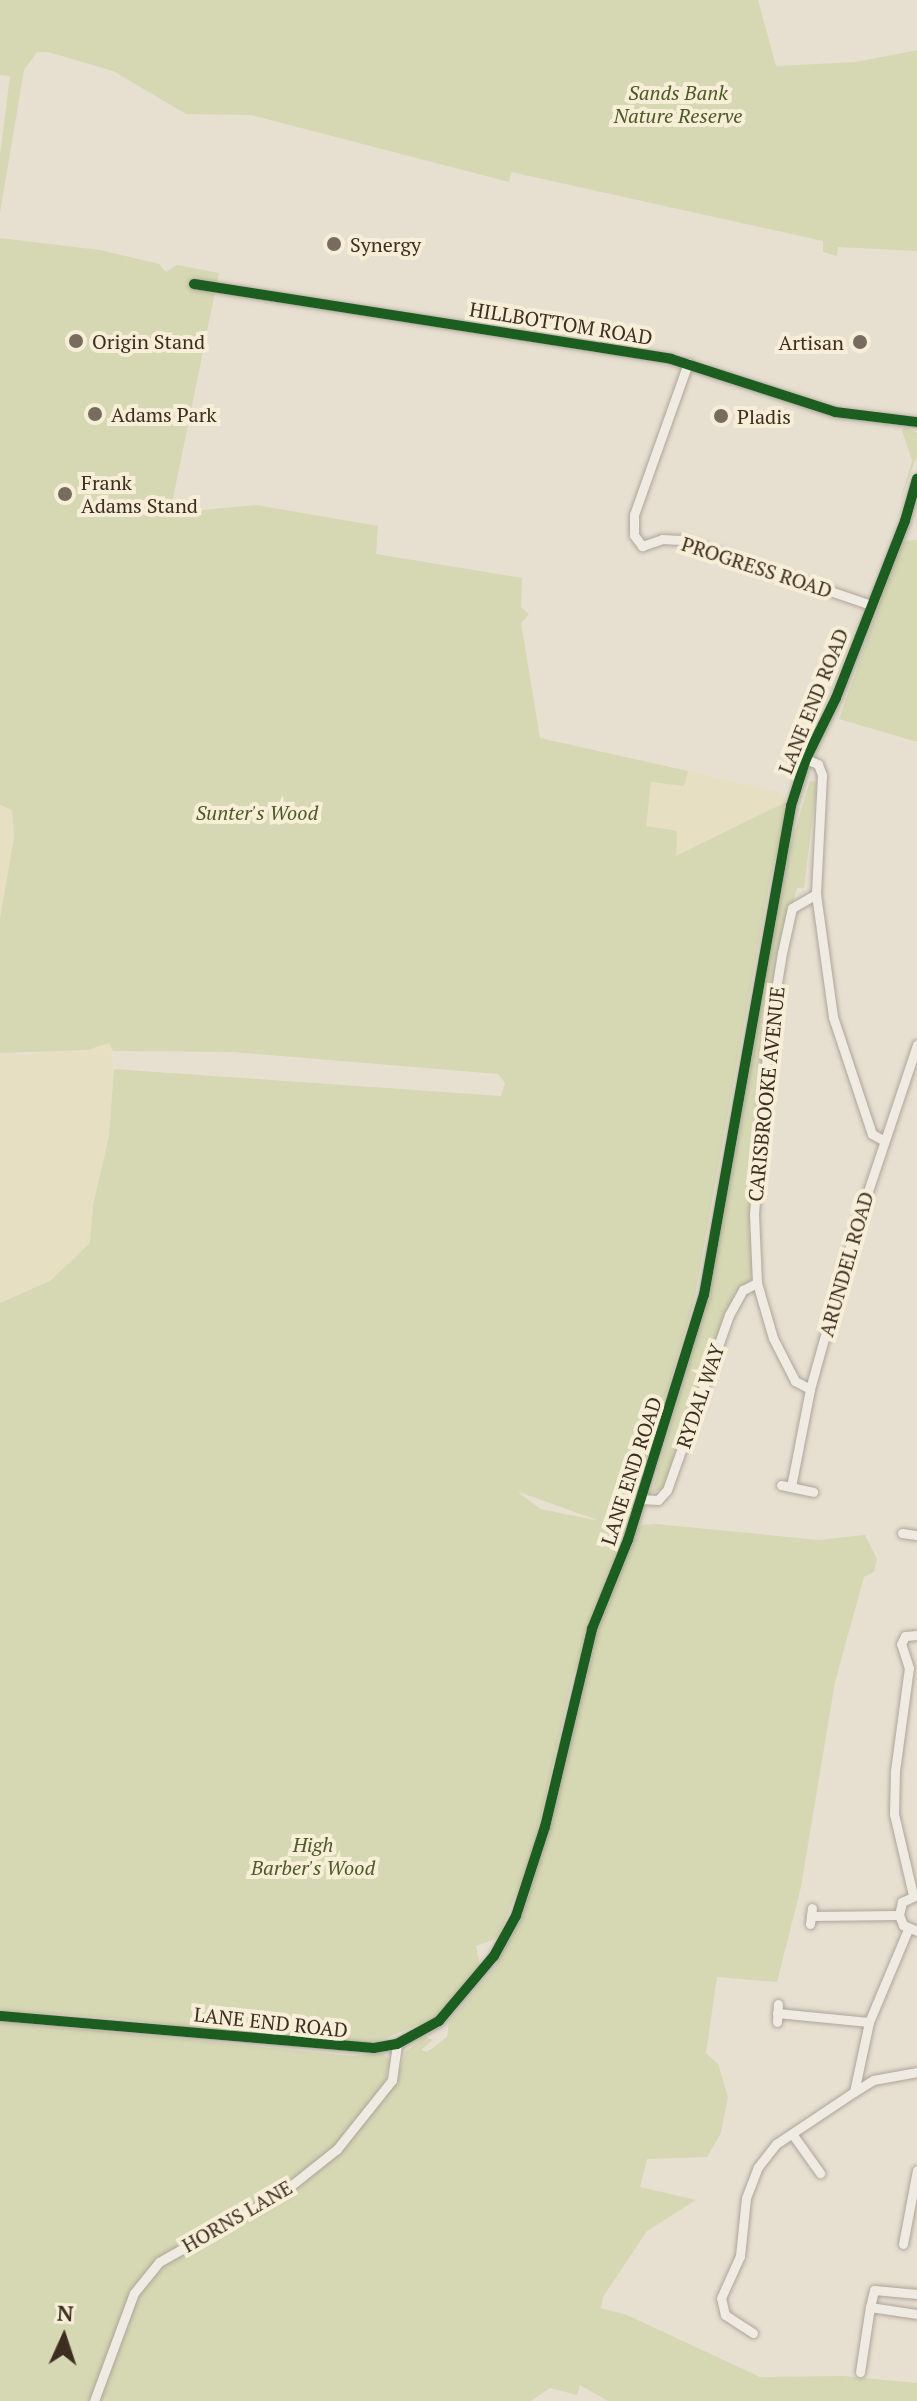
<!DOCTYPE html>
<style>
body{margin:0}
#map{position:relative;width:917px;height:2401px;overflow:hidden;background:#e7e0d1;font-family:"PT Serif",serif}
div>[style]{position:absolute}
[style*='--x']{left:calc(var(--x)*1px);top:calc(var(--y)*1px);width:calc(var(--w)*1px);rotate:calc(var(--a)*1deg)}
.farmland>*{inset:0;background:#e6dfc2}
.green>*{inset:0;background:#d6d7b3}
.roads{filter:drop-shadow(0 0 2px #ada599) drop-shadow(0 0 2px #ada599)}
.minor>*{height:9px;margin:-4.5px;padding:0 4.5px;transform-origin:4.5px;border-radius:4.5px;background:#efebe3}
.cycleway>*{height:10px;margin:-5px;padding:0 5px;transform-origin:5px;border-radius:5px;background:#1b5e20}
.dots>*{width:22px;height:22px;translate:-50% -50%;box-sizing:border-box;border:4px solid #f7eed8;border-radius:50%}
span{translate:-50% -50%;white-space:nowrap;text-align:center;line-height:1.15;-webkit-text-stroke:8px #f7eed8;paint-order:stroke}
.park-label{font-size:20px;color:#4d5a26;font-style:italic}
.poi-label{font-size:20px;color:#3d2e20}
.left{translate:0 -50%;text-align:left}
.right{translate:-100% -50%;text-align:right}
.street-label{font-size:20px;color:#3d2e20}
.north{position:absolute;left:24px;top:2297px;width:80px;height:80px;-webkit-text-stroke:6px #f7eed8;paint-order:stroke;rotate:3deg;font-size:22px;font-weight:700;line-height:32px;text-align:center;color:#3d2e20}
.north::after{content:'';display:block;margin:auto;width:28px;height:36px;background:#3d2e20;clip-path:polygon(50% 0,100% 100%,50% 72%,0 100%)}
</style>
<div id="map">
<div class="farmland">
<i style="clip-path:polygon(688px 771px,785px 794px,786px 802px,676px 857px,646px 826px,651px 781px,683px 786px)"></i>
<i style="clip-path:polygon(0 805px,12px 810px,14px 837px,0 918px)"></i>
<i style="clip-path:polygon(110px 1043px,114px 1069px,109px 1136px,93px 1205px,90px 1243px,50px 1281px,0 1303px,0 1053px,23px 1055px)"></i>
</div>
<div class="green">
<i style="clip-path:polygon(0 0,758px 0,776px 66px,856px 62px,917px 50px,917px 251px,838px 247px,837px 256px,823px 252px,823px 241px,511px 172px,509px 182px,251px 115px,186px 114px,113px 71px,48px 52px,37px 52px,24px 70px,0 213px,0 155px,10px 76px,0 75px)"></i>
<i style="clip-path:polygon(evenodd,0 238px,100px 250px,159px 264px,166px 272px,177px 265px,219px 273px,170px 513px,256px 505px,378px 526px,376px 554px,522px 578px,521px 607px,529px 614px,521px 623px,540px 738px,688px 771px,684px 786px,651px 782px,646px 826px,677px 831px,676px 856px,786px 802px,784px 808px,789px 808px,771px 875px,694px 1301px,620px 1552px,572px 1679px,533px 1853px,498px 1938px,476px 1946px,480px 1966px,437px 2017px,376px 2042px,310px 2042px,112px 2018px,0 2011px,0 1303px,50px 1281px,90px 1243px,93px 1205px,109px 1136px,114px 1069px,501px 1096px,505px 1083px,498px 1074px,233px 1052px,113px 1051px,109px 1043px,87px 1050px,0 1053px,0 918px,14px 837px,12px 810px,0 805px,0 238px,518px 1492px,519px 1492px,600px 1521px,540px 1509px,518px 1492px)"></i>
<i style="clip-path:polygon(906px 428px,917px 433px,917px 456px,900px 501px,912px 461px,902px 430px)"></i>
<i style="clip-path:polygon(917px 540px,917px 742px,839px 719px,902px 541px)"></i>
<i style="clip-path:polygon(810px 781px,817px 782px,804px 888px,797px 888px,785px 931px,758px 1088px,751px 1180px,754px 1276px,745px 1285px,667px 1487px,652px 1493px,709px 1289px,778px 887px)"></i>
<i style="clip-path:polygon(656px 1524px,819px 1540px,865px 1535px,877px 1559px,874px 1572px,864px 1577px,835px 1682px,801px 1887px,777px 1982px,717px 1977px,706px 2053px,718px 2064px,728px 2097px,721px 2133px,707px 2157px,647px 2159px,640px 2187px,696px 2200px,647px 2231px,603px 2297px,601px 2308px,627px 2315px,760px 2377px,843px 2376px,917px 2383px,917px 2401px,608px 2401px,580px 2385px,577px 2395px,550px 2388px,531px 2401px,0 2401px,0 2021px,353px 2056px,381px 2053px,390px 2060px,384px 2084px,405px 2063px,401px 2066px,405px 2052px,425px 2037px,433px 2040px,421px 2050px,427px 2052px,447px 2037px,449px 2022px,495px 1968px,520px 1916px,541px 1855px,602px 1612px,633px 1534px,642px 1525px)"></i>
</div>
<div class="roads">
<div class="minor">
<i style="--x:194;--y:284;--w:483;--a:8.9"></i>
<i style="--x:671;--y:359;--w:172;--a:17.9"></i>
<i style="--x:835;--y:412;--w:83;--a:7"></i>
<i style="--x:688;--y:363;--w:161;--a:109.6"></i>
<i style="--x:634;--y:515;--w:20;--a:90"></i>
<i style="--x:634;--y:535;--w:14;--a:54"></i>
<i style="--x:642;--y:546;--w:21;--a:-19"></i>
<i style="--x:662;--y:539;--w:19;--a:3"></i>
<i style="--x:681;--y:540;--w:201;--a:18.9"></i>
<i style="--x:806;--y:759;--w:13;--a:23"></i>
<i style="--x:818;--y:764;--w:12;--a:70"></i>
<i style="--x:822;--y:775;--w:119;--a:92.9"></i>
<i style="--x:816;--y:894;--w:124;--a:82.1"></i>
<i style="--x:833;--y:1017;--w:123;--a:71.6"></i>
<i style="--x:872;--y:1134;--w:13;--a:29"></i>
<i style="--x:810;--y:1389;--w:17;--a:-152"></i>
<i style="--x:795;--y:1381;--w:48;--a:-117.1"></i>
<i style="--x:773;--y:1338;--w:57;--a:-106.2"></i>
<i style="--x:757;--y:1283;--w:69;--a:-92.5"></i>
<i style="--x:754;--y:1214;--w:176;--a:-85.4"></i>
<i style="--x:768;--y:1039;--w:87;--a:-80.8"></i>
<i style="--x:782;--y:953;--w:46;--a:-77.5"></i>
<i style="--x:792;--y:908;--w:28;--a:-30"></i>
<i style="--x:781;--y:1485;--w:33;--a:12"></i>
<i style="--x:791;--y:1487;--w:100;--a:-79"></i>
<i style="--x:810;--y:1389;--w:156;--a:-74.4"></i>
<i style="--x:852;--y:1239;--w:205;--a:-71.5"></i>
<i style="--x:640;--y:1499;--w:18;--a:3"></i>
<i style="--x:658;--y:1500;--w:13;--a:-48"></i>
<i style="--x:667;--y:1490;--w:186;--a:-70.5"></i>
<i style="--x:729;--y:1315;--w:29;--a:-61"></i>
<i style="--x:743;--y:1290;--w:16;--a:-27"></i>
<i style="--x:902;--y:1533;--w:15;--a:8"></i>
<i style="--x:913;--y:1895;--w:83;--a:-103.2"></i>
<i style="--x:894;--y:1814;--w:43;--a:-88.7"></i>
<i style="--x:895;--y:1771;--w:104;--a:-82.3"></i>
<i style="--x:909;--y:1668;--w:25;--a:-108"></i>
<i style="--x:901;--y:1644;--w:9;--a:-63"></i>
<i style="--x:905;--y:1636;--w:12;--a:-5"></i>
<i style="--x:917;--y:1895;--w:17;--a:155"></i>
<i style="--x:902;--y:1902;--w:13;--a:103"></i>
<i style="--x:899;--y:1915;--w:11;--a:68"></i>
<i style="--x:903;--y:1925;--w:15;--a:23"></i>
<i style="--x:811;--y:1916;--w:88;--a:-0.7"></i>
<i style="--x:810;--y:1924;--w:16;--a:-83"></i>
<i style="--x:777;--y:2013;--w:92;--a:5.6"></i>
<i style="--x:0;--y:2016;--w:375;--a:4.9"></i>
<i style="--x:374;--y:2048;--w:23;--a:-10"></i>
<i style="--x:397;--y:2044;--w:48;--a:-28.7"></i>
<i style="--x:439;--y:2021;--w:85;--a:-49.8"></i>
<i style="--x:494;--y:1956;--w:46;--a:-61.2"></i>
<i style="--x:516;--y:1916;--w:94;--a:-72"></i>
<i style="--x:545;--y:1827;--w:204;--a:-76.6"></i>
<i style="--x:592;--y:1629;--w:96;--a:-68"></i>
<i style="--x:628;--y:1540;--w:257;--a:-72.8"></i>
<i style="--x:704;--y:1295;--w:497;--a:-79.9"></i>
<i style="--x:791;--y:806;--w:49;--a:-72.3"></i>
<i style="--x:806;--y:759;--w:68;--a:-63.8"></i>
<i style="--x:836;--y:698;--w:190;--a:-68.7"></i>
<i style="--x:905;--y:521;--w:44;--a:-74.1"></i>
<i style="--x:777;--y:2022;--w:18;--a:-87"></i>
<i style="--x:854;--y:2092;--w:22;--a:-32"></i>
<i style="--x:873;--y:2080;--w:45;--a:-10.3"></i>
<i style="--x:793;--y:2135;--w:47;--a:54.6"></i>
<i style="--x:903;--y:2244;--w:75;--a:-79.3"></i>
<i style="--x:917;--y:2294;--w:43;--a:-174.7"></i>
<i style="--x:874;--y:2290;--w:17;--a:103"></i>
<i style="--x:870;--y:2307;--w:48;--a:8.5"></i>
<i style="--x:753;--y:2333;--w:33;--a:-147"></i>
<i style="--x:725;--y:2315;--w:17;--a:-103"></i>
<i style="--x:721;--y:2298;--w:46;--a:-65.7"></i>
<i style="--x:740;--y:2256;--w:58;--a:-84.1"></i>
<i style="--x:746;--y:2198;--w:33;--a:-69"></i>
<i style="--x:758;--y:2167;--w:29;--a:-52"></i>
<i style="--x:776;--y:2144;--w:94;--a:-33.7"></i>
<i style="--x:854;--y:2092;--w:72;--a:-77.9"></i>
<i style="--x:869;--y:2022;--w:101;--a:-67.2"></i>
<i style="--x:860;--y:2372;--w:66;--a:-81.3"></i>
<i style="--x:94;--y:2401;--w:115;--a:-69.7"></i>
<i style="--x:134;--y:2293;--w:40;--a:-51"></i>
<i style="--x:159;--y:2262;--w:142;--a:-29.4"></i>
<i style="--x:283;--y:2192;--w:69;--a:-38.5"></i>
<i style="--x:337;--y:2149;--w:88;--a:-51.4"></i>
<i style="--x:392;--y:2080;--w:36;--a:-82"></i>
</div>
</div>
<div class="cycleway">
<i style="--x:194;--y:284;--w:483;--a:8.9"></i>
<i style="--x:671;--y:359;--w:172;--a:17.9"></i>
<i style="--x:835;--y:412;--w:83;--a:7"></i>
<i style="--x:0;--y:2016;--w:375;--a:4.9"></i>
<i style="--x:374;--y:2048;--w:23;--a:-10"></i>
<i style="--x:397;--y:2044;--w:48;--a:-28.7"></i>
<i style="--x:439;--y:2021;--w:85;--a:-49.8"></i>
<i style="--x:494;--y:1956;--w:46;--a:-61.2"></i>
<i style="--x:516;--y:1916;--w:94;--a:-72"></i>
<i style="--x:545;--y:1827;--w:204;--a:-76.6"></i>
<i style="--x:592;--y:1629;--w:96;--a:-68"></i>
<i style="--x:628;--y:1540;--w:257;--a:-72.8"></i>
<i style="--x:704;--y:1295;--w:497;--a:-79.9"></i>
<i style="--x:791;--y:806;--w:49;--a:-72.3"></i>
<i style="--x:806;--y:759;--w:68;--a:-63.8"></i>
<i style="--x:836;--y:698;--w:190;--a:-68.7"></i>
<i style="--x:905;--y:521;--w:44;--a:-74.1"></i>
</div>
<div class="dots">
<i style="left:334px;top:244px;background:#786c5e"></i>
<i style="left:76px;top:341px;background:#786c5e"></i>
<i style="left:860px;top:342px;background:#786c5e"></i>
<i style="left:95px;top:414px;background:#786c5e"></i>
<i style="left:721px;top:416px;background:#786c5e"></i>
<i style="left:65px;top:494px;background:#786c5e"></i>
</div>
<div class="park-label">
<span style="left:678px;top:104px">Sands Bank<br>Nature Reserve</span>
<span style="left:257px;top:812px">Sunter's Wood</span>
<span style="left:313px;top:1856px">High<br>Barber's Wood</span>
</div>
<div class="poi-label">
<span class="left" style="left:350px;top:244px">Synergy</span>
<span class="left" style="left:92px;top:341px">Origin Stand</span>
<span class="right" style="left:844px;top:342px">Artisan</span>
<span class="left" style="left:111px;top:414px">Adams Park</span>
<span class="left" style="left:737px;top:416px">Pladis</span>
<span class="left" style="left:81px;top:494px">Frank<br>Adams Stand</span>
</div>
<div class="street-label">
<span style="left:561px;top:323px;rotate:9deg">HILLBOTTOM ROAD</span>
<span style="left:757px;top:567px;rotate:18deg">PROGRESS ROAD</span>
<span style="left:813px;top:701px;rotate:-68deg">LANE END ROAD</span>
<span style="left:766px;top:1094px;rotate:-84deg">CARISBROOKE AVENUE</span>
<span style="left:846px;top:1264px;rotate:-74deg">ARUNDEL ROAD</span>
<span style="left:700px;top:1396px;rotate:-71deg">RYDAL WAY</span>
<span style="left:631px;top:1471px;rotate:-72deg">LANE END ROAD</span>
<span style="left:271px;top:2022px;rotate:6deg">LANE END ROAD</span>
<span style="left:237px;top:2216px;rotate:-30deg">HORNS LANE</span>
</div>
<div class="north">N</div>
</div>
